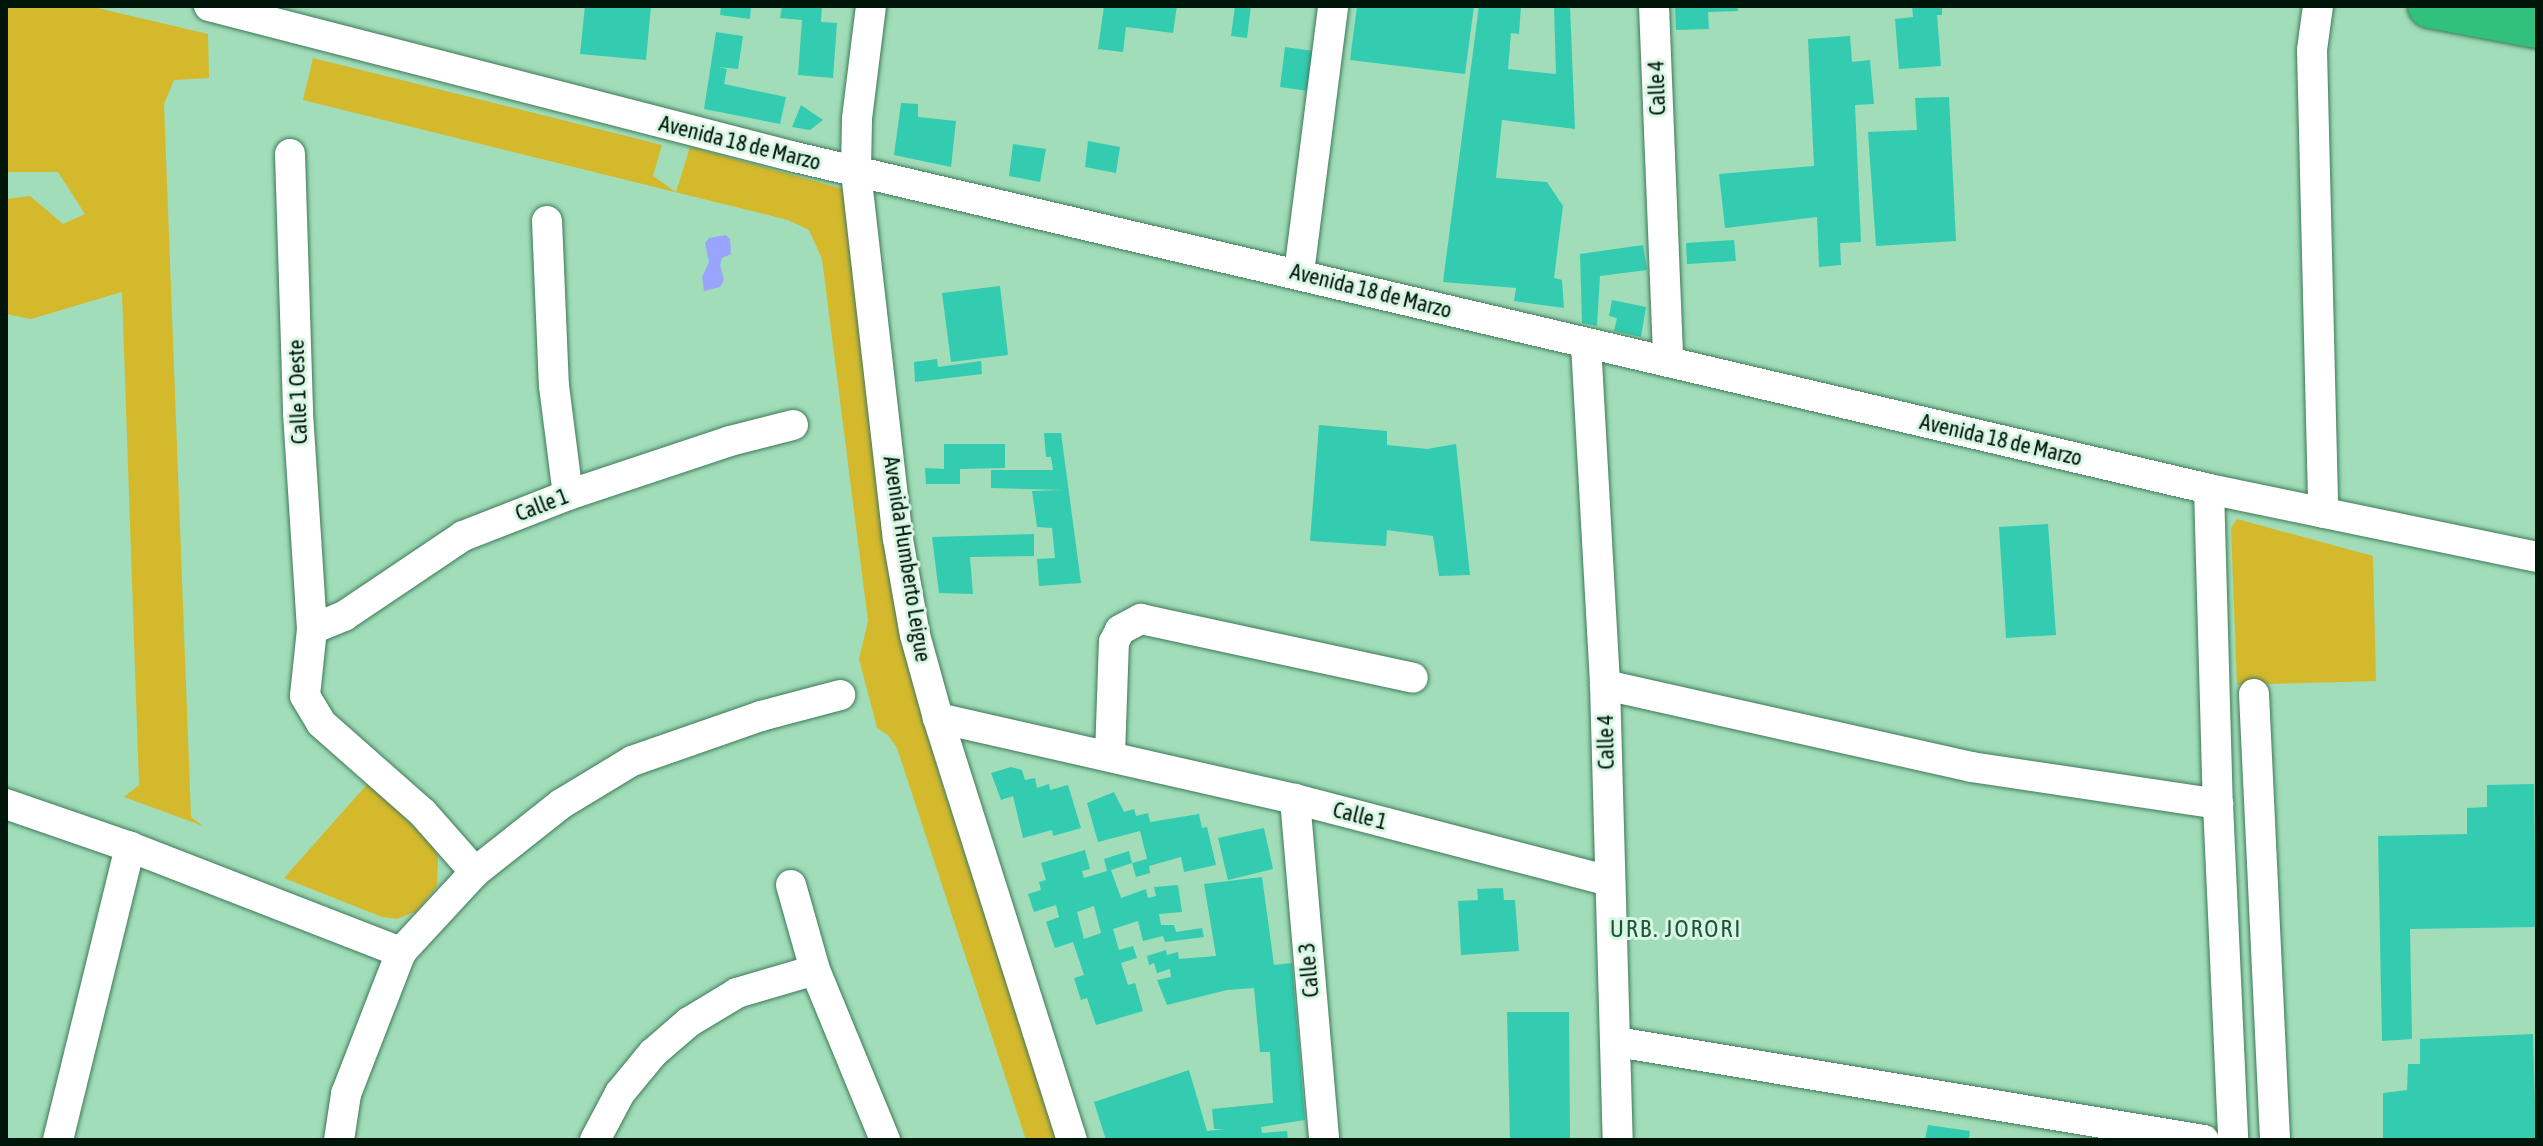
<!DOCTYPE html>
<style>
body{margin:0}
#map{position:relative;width:2543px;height:1146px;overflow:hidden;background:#a0ddb8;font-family:"Asap Condensed",sans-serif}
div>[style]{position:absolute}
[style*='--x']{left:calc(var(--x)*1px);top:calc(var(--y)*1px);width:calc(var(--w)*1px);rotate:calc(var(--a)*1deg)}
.green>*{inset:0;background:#d4b92d}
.water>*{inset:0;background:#99a4fe}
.building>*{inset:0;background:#33ccb1}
.roads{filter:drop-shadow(0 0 2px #3f7959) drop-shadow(0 0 2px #3f7959)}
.minor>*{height:30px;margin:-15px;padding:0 15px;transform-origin:15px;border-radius:15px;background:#fff}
.highway>*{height:44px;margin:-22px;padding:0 22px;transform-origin:22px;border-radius:22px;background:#32c07d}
span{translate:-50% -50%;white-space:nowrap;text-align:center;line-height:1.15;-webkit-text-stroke:6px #d8f6e3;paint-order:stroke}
.street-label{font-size:22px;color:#001509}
.neighbourhood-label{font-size:24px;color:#195637;letter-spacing:2px}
.frame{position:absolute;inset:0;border:8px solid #001509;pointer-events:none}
</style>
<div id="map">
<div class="green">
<i style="clip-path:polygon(6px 6px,89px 6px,208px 34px,209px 78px,174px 80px,164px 104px,191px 817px,203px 826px,124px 797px,139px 785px,122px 292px,31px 319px,6px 314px,6px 199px,30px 196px,63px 224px,85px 214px,58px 172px,6px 172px)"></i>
<i style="clip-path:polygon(313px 58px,662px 145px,653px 176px,676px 192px,690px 147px,847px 190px,894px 600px,939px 774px,1058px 1140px,1026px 1140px,897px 748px,888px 735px,877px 728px,859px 659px,868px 621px,822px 259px,809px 230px,788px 220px,303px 100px)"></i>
<i style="clip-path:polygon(2237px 519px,2373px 556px,2376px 681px,2237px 685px,2231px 528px)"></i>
<i style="clip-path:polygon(370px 781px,434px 848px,438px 857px,437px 886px,417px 911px,397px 919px,382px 917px,284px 878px)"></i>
</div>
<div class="water">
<i style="clip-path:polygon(726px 235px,730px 239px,731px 254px,722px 258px,720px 265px,724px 280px,720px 287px,704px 291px,702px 277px,709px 262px,705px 243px,709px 238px)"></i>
</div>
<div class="building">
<i style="clip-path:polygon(585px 6px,651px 6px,646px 60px,580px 54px)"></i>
<i style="clip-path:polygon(721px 6px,751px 6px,750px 19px,720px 15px)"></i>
<i style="clip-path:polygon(782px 6px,822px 6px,821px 22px,837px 23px,833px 78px,798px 75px,802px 20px,780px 18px)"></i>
<i style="clip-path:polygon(1104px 6px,1177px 6px,1173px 33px,1126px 27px,1123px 52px,1098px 49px)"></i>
<i style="clip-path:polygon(1235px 6px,1251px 6px,1247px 38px,1231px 36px)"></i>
<i style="clip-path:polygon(1357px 6px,1474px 6px,1465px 74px,1350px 60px)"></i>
<i style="clip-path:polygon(1479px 6px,1521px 6px,1519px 34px,1511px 33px,1508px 69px,1556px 74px,1554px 6px,1570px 6px,1575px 129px,1502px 120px,1496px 178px,1547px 182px,1563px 206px,1554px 278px,1562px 280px,1564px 308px,1514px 301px,1516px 288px,1443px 282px)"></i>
<i style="clip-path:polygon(1675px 6px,1738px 6px,1738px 11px,1708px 12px,1709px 29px,1676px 30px)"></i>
<i style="clip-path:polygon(1912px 6px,1942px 6px,1942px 15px,1937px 15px,1941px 66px,1899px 69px,1895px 19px,1913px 17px)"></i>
<i style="clip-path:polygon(716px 32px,743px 36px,738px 69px,718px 67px,727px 69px,724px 84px,786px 97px,780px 124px,704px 109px)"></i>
<i style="clip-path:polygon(1850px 36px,1852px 62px,1870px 60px,1874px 104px,1855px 105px,1861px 242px,1840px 243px,1841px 265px,1819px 267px,1817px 217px,1725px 228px,1719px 174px,1814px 166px,1808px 39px)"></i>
<i style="clip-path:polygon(1285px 47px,1314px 51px,1309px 91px,1280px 87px)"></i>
<i style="clip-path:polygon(1949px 97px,1956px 241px,1876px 246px,1868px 132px,1917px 130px,1915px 98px)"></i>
<i style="clip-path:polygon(901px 103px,918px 104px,918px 117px,956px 121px,951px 167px,894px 155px)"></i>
<i style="clip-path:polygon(801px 105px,823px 120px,810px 130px,792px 127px)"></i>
<i style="clip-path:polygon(1088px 141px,1120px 147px,1116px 173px,1085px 167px)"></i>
<i style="clip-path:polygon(1013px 144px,1046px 149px,1040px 182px,1009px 176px)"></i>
<i style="clip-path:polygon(1734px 240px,1736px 261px,1687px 264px,1686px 243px)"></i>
<i style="clip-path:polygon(1643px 245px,1647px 270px,1600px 276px,1597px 326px,1582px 323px,1580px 254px)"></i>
<i style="clip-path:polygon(1000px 286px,1008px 355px,951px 362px,942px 293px)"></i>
<i style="clip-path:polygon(1612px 300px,1646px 307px,1641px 337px,1614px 331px,1617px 318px,1609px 316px)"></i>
<i style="clip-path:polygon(937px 359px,938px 367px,981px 361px,982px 374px,915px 382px,914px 362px)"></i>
<i style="clip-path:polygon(1319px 425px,1387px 431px,1387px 445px,1427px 449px,1456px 444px,1470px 575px,1439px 576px,1433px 536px,1387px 530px,1386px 546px,1310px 541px)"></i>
<i style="clip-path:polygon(1044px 433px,1061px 433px,1081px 583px,1039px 586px,1037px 559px,1055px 558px,1052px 528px,1037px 527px,1032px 491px,1062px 490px,991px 488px,991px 470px,1053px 470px,1051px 457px,1046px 457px)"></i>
<i style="clip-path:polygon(944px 444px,1005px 444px,1005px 468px,960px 469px,960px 484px,926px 484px,925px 468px,944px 469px)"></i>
<i style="clip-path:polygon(2048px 524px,2056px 635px,2006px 638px,1999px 527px)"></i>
<i style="clip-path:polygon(1034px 534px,1034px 556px,970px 557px,973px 594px,939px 593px,932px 537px)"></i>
<i style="clip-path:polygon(1011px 767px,1022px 770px,1025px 780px,1035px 778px,1037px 788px,1049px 784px,1050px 790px,1068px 785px,1081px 828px,1053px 836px,1052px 830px,1023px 838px,1013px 796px,1001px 800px,991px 773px)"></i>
<i style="clip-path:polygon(2534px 784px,2536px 927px,2410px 929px,2412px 1039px,2382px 1041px,2378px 836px,2467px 834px,2467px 808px,2487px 807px,2487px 785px)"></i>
<i style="clip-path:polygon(1114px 792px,1124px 812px,1134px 809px,1136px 816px,1148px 813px,1150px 822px,1199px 814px,1202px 828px,1207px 827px,1216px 865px,1184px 872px,1181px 857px,1149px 866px,1150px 873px,1136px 877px,1132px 863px,1147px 859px,1140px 831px,1098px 842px,1087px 803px)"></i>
<i style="clip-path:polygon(1264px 828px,1273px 869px,1228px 880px,1218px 838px)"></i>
<i style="clip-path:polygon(evenodd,1085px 850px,1090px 869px,1082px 871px,1084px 878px,1107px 871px,1104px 859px,1129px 851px,1132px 863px,1111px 870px,1121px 898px,1146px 889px,1148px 898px,1156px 896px,1154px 887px,1178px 885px,1182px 912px,1159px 914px,1161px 925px,1174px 925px,1176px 932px,1202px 928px,1204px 937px,1165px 942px,1163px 936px,1143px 941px,1138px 921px,1113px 929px,1119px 950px,1133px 946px,1137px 958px,1121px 963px,1128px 985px,1135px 983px,1143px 1011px,1096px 1025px,1087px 998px,1081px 1000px,1074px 978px,1084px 975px,1073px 942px,1055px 948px,1046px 922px,1059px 917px,1056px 905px,1034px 912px,1028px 894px,1041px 890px,1039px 882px,1046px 880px,1041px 863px,1085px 850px,1094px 906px,1101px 933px,1084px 939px,1077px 912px,1094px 906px)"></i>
<i style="clip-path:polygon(1262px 877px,1274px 965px,1292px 963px,1305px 1120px,1261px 1127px,1262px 1133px,1287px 1131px,1288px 1140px,1106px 1140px,1094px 1102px,1189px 1070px,1207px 1131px,1226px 1129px,1214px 1129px,1212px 1109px,1273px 1103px,1270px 1052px,1260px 1052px,1254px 988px,1227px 990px,1167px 1005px,1157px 980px,1171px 977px,1170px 969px,1157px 973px,1154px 963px,1149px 965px,1147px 956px,1166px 950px,1167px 955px,1178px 952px,1179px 959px,1216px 956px,1204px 884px)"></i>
<i style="clip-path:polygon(1503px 888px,1504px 900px,1515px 900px,1519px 951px,1461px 955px,1458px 901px,1478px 900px,1477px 889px)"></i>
<i style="clip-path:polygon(1507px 1012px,1569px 1012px,1570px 1140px,1510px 1140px)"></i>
<i style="clip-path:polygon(2533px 1034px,2536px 1140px,2383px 1140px,2383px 1093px,2407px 1090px,2408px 1064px,2420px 1064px,2420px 1039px)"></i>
<i style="clip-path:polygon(1928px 1125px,1970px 1131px,1969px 1140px,1925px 1140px)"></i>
</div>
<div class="roads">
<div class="minor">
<i style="--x:209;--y:6;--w:605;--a:14.45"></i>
<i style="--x:795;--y:157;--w:1452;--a:13.21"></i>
<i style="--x:2209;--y:489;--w:335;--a:11.7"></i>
<i style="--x:871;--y:6;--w:114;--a:97.1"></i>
<i style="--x:857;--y:119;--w:53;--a:91.1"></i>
<i style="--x:856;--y:172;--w:369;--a:83.5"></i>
<i style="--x:898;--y:539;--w:97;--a:80"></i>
<i style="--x:915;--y:635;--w:86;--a:74.5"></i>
<i style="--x:938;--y:718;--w:443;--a:72.4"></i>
<i style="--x:1654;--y:6;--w:356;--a:87.7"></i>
<i style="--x:2318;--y:6;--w:44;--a:97.8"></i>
<i style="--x:2312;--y:50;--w:463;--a:88.6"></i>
<i style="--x:290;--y:154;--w:259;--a:88.2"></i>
<i style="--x:298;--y:413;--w:216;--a:86.3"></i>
<i style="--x:312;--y:629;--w:67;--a:96"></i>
<i style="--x:305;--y:696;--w:31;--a:59"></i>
<i style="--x:321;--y:723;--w:136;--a:41.4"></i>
<i style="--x:423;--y:813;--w:79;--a:48.6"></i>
<i style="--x:547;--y:221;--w:165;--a:87.6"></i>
<i style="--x:554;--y:386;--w:110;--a:82.7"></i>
<i style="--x:1299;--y:273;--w:269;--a:-82.7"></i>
<i style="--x:1586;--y:344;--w:342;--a:86.8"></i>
<i style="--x:1605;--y:685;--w:455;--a:88.4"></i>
<i style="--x:2209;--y:489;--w:315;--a:88.4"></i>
<i style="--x:2218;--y:804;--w:336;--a:87.4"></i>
<i style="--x:312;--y:629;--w:35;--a:-22"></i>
<i style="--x:344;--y:616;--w:143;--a:-33.9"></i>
<i style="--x:463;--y:536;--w:113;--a:-21.3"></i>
<i style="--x:568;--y:495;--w:171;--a:-18.4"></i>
<i style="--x:730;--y:441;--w:65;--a:-14.3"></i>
<i style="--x:1605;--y:685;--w:375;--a:12.6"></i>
<i style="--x:1971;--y:767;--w:250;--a:8.5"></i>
<i style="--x:2254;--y:694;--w:446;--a:87.3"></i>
<i style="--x:938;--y:718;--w:366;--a:12.8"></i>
<i style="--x:1295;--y:799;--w:325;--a:14.6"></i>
<i style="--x:1110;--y:755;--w:113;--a:-88"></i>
<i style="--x:1114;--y:642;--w:13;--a:-63"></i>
<i style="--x:1120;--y:630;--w:24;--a:-28"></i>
<i style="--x:1141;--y:619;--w:278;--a:12.2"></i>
<i style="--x:1295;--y:799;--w:342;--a:85.1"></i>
<i style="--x:6;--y:804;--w:131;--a:19.1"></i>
<i style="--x:130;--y:847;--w:291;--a:21.2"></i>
<i style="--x:791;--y:885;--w:88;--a:74.2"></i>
<i style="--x:815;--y:970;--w:184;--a:67.6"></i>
<i style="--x:1617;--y:1042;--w:595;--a:9.48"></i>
<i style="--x:58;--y:1140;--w:302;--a:-76.2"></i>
<i style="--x:339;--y:1140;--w:47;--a:-81.3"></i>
<i style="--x:346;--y:1094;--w:152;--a:-68.8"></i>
<i style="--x:401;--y:952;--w:109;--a:-47.2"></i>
<i style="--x:475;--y:872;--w:110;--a:-38.3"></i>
<i style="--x:561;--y:804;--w:83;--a:-31.2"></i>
<i style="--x:632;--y:761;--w:137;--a:-19.2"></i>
<i style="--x:761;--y:716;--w:82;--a:-14.9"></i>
<i style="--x:595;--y:1140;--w:53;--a:-62"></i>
<i style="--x:620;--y:1093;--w:52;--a:-50.5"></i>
<i style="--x:653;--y:1053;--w:48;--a:-40.7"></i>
<i style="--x:689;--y:1022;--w:56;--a:-31.1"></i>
<i style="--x:737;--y:993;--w:81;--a:-16.4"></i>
</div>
<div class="highway">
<i style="--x:2430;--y:6;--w:109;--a:10.6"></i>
</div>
</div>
<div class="street-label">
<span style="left:1657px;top:88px;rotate:-92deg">Calle 4</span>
<span style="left:740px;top:143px;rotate:14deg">Avenida 18 de Marzo</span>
<span style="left:1371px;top:291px;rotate:14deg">Avenida 18 de Marzo</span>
<span style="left:298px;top:392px;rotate:-92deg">Calle 1 Oeste</span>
<span style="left:2001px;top:440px;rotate:13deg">Avenida 18 de Marzo</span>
<span style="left:542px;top:505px;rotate:-21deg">Calle 1</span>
<span style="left:907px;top:559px;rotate:81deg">Avenida Humberto Leigue</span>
<span style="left:1606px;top:742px;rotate:-91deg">Calle 4</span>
<span style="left:1360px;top:816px;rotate:14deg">Calle 1</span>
<span style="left:1309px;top:970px;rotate:-95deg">Calle 3</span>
</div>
<div class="neighbourhood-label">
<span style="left:1676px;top:929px">URB. JORORI</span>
</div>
<div class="frame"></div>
</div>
